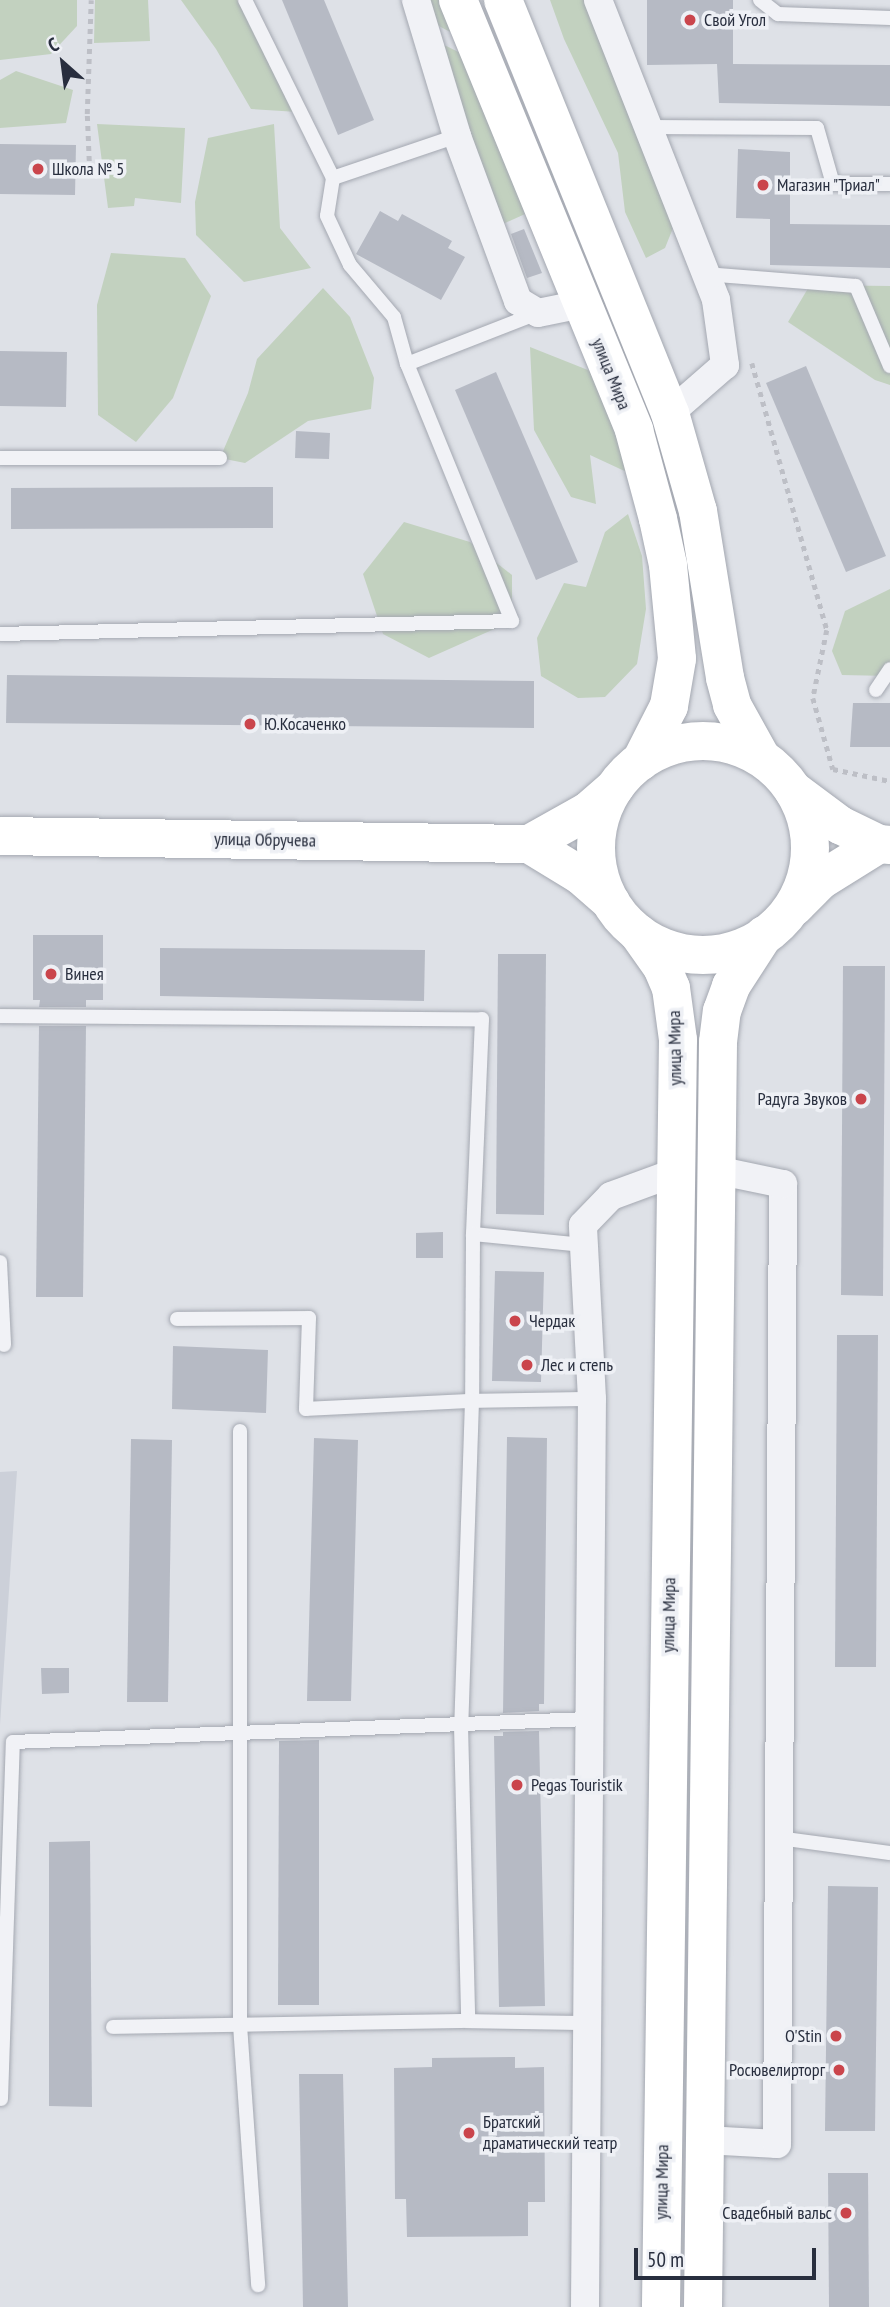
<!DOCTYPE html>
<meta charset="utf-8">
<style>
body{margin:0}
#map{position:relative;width:890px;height:2307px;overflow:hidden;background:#dee1e7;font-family:"PT Sans Narrow",sans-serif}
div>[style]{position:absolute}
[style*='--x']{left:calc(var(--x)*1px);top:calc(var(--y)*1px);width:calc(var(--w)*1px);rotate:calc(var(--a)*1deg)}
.built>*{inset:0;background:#ccd0d9}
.green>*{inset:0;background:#c2d1bf}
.building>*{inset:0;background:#b6bac4}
.path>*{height:4.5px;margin-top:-2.25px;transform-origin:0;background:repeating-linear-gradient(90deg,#bdbfc6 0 5px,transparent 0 10px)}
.roads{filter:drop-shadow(0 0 2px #a4a8b1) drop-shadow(0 0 2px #a4a8b1)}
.service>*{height:14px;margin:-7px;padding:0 7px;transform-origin:7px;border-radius:7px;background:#f1f2f6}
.minor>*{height:28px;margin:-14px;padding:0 14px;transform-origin:14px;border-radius:14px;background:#f1f2f6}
.secondary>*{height:38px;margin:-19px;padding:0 19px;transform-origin:19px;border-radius:19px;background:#fff}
.secondary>.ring{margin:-19px;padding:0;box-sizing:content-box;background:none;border:38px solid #fff;border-radius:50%}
.dots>*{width:19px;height:19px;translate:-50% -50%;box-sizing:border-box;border:4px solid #eef0f5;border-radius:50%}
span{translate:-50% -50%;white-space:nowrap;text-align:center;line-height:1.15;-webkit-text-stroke:7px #eef0f5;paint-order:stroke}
.poi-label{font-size:18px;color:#282e3e}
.left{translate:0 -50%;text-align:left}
.right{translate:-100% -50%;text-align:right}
.street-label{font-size:18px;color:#282e3e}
.north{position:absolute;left:28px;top:28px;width:70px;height:70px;-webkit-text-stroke:5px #eef0f5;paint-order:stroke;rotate:332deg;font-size:19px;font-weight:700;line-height:28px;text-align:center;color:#282e3e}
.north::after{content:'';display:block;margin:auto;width:24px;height:32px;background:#282e3e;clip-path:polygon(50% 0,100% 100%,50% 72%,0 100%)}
.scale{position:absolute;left:634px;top:2248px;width:182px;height:32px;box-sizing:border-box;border:4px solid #282e3e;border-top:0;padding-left:9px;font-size:21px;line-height:24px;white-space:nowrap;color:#282e3e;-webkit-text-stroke:5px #eef0f5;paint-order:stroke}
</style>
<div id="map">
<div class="built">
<i style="clip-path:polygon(17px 1471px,0 1725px,0 1472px)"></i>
</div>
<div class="green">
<i style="clip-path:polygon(0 0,77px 0,77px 26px,51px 54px,0 60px)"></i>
<i style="clip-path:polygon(95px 0,148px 0,150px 41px,94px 43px)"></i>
<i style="clip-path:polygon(181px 0,245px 0,298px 112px,251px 109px,216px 49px)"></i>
<i style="clip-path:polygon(415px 0,448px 0,464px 39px,423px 18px)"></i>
<i style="clip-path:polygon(550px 0,584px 0,675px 223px,665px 248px,646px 258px,625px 212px,618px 153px,564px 39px)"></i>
<i style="clip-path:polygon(438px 42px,481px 63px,525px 214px,503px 224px)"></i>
<i style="clip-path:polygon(16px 71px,73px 90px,66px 123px,0 128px,0 80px)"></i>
<i style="clip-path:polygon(97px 124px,185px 128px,181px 203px,135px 198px,134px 206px,108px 208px)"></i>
<i style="clip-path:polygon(274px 124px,280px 228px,311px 268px,244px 282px,196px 235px,195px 202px,208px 138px)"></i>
<i style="clip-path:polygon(111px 253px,185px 258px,211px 296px,173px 398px,136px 442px,98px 415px,97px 305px)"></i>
<i style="clip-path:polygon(810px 285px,890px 286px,890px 385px,875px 380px,788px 322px)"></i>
<i style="clip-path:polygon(323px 288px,350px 317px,374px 378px,371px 409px,308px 421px,245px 463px,220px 458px,248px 393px,257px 359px)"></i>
<i style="clip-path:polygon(530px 347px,603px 376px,631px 474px,590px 455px,596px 504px,571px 497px,534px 430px)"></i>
<i style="clip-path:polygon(628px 514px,642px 556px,646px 609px,637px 664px,605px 697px,578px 698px,541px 676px,537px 638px,564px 583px,586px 587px,605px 532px)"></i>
<i style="clip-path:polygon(404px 522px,470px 542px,512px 575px,512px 621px,429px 658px,383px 634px,363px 574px)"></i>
<i style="clip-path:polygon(890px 589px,890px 676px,842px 675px,832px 651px,845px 611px)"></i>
</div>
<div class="building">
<i style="clip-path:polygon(282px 0,324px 0,374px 120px,338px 135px)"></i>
<i style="clip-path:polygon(647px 0,733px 0,733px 64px,890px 65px,890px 106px,719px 103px,717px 64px,647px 65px)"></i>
<i style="clip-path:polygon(0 144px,76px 145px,75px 195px,0 194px)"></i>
<i style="clip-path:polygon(738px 149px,790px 152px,790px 224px,890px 225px,890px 268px,770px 265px,770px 219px,736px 218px)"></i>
<i style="clip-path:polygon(380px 211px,398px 221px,402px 214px,452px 241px,448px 248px,465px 257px,441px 300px,356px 254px)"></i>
<i style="clip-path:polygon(524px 229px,542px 273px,527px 278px,511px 234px)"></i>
<i style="clip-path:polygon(0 351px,67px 352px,66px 407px,0 406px)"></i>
<i style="clip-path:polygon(806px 366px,886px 556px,846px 572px,766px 383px)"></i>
<i style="clip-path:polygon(496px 372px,578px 562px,536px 580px,455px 390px)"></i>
<i style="clip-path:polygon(296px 431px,330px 433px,329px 459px,295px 458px)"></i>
<i style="clip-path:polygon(273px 487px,273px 528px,11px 529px,11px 488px)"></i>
<i style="clip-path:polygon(7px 675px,534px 681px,534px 728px,6px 723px)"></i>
<i style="clip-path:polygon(853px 703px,890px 703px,890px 747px,850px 747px)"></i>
<i style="clip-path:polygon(33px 935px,103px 935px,103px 1000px,86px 1000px,86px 1007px,39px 1007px,40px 1000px,33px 1000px)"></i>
<i style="clip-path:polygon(160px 948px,425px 950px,424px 1001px,160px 996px)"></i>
<i style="clip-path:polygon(498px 954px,546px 954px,544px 1215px,496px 1214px)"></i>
<i style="clip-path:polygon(843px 966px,885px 966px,883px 1296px,841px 1295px)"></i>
<i style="clip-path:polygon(39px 1026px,86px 1026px,83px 1297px,36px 1297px)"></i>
<i style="clip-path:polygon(443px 1232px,443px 1258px,416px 1258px,416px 1233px)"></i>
<i style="clip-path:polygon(495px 1271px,544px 1272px,541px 1382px,492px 1381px)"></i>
<i style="clip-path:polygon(837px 1335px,878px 1335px,876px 1667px,835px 1667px)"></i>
<i style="clip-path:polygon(173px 1346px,268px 1350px,266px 1413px,172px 1409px)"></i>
<i style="clip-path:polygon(507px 1437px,547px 1438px,544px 1704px,539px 1704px,539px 1711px,503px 1713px)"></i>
<i style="clip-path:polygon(314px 1438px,358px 1440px,351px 1701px,307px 1701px)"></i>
<i style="clip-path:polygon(131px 1439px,172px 1440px,168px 1702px,127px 1702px)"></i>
<i style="clip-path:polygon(41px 1668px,69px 1668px,69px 1693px,42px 1694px)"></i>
<i style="clip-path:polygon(539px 1731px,545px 2006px,499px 2007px,494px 1736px,503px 1736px,503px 1732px)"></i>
<i style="clip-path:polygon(319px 1740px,319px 2005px,278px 2005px,279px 1741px)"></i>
<i style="clip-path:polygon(90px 1841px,92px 2107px,49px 2106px,49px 1842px)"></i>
<i style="clip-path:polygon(828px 1886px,878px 1887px,875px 2131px,825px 2131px)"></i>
<i style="clip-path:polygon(515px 2057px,515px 2068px,544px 2067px,545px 2202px,528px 2202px,528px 2236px,407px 2237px,406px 2199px,395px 2199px,394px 2068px,432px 2067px,432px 2058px)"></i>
<i style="clip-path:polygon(299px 2074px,343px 2074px,348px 2307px,303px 2307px)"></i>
<i style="clip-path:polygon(828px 2173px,868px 2173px,869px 2307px,829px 2307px)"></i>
</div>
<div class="path">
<i style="--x:89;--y:161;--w:47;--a:-92.4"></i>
<i style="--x:87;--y:114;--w:114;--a:-88"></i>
<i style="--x:752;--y:363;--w:277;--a:74.3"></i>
<i style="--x:827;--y:630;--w:69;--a:101.6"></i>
<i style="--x:813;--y:698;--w:74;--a:74.3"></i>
<i style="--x:833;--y:769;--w:58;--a:11.9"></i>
</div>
<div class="roads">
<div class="service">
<i style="--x:245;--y:0;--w:199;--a:63.7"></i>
<i style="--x:760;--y:0;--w:23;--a:38"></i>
<i style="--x:778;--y:14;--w:112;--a:2"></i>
<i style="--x:648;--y:127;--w:169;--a:0.3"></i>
<i style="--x:817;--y:128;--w:58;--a:74.1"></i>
<i style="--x:833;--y:184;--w:57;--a:0"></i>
<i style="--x:457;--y:136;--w:131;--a:161.3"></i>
<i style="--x:333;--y:178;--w:38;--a:99"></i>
<i style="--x:327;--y:216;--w:54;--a:64.9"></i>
<i style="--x:350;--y:265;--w:68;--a:49.8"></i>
<i style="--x:394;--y:317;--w:49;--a:74.5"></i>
<i style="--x:407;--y:364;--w:141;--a:-21.3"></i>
<i style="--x:706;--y:274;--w:150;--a:4.6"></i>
<i style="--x:856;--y:286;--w:87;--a:67"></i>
<i style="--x:0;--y:458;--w:220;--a:0"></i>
<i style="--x:0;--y:634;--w:512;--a:-1.45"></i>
<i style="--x:512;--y:621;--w:278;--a:-112.2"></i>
<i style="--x:876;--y:690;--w:25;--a:-56"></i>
<i style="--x:0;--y:1016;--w:482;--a:0.4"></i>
<i style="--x:482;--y:1019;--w:215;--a:92.4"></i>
<i style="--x:473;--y:1234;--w:111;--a:5.7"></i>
<i style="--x:473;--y:1234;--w:167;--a:90.3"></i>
<i style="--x:472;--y:1401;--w:120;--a:-1"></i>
<i style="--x:0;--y:1262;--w:83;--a:87.2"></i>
<i style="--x:177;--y:1319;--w:132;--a:-0.4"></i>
<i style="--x:309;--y:1318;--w:91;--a:91.9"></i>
<i style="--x:306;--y:1409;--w:166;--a:-2.8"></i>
<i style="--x:472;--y:1401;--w:324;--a:91.9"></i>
<i style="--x:461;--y:1725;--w:296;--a:88.6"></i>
<i style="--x:468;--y:2021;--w:119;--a:1"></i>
<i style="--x:240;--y:1431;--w:594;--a:90"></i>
<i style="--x:240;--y:2025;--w:261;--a:86"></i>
<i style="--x:779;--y:1838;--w:112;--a:7.7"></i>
<i style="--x:113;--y:2027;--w:355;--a:-1"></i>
<i style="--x:1;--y:2099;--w:357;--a:-88.1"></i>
<i style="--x:13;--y:1742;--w:576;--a:-2.29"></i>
</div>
<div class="minor">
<i style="--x:416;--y:0;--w:142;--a:73.2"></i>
<i style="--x:457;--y:136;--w:176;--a:69.7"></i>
<i style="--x:518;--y:301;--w:23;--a:31"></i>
<i style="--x:538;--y:313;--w:45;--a:-11.6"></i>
<i style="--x:598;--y:0;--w:322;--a:68.5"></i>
<i style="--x:716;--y:300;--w:66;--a:82.1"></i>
<i style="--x:725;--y:365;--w:73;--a:138.9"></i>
<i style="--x:705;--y:2140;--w:72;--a:3.2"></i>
<i style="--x:777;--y:2144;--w:960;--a:-89.64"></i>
<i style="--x:783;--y:1184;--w:68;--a:-168.2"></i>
<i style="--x:585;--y:2307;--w:908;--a:-89.56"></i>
<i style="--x:592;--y:1399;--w:174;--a:-93"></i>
<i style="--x:583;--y:1225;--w:40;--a:-46"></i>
<i style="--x:611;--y:1196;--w:67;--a:-20.1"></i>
</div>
<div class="secondary">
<i style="--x:458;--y:0;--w:465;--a:67.7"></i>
<i style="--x:634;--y:430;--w:92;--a:74.9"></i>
<i style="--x:658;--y:519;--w:47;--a:77.7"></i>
<i style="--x:668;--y:565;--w:94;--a:84.5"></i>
<i style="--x:677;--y:659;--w:48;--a:99.7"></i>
<i style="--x:669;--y:706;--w:62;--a:117"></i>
<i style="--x:503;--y:0;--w:445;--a:68"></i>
<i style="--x:670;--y:413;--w:102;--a:74.1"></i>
<i style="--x:698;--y:511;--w:169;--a:80.8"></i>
<i style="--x:725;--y:678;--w:28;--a:75"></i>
<i style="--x:732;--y:705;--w:60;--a:60.9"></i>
<i class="ring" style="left:596px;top:741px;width:176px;height:176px"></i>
<i style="--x:793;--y:790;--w:59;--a:36.7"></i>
<i style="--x:840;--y:825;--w:43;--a:26"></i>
<i style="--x:879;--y:844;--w:11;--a:5"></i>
<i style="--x:0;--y:836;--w:529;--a:0.87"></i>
<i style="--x:529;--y:844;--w:68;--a:-29.2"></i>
<i style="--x:588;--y:811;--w:35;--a:-41"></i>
<i style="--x:529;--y:844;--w:60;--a:31.3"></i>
<i style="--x:580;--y:875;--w:41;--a:41.1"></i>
<i style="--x:794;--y:907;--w:38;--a:-45"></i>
<i style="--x:821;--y:880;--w:68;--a:-31.8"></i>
<i style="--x:638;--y:933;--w:42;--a:54.8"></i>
<i style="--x:662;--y:967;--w:23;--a:67"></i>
<i style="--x:671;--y:988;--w:52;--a:82.3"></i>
<i style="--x:678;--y:1040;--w:1267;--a:90.77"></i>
<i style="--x:703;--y:2307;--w:1265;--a:-89.32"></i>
<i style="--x:718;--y:1042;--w:31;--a:-83"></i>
<i style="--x:722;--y:1011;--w:27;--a:-70"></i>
<i style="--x:731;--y:986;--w:61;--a:-57.1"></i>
</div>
</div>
<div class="dots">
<i style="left:690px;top:20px;background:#ca454c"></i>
<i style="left:38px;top:169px;background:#ca454c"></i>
<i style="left:763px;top:185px;background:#ca454c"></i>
<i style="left:250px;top:724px;background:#ca454c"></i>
<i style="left:51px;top:974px;background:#ca454c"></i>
<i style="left:861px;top:1099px;background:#ca454c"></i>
<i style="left:515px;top:1321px;background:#ca454c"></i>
<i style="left:527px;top:1365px;background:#ca454c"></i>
<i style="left:517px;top:1785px;background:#ca454c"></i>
<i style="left:836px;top:2036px;background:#ca454c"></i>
<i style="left:839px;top:2070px;background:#ca454c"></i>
<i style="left:469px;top:2133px;background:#ca454c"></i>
<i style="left:846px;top:2213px;background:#ca454c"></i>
</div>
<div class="poi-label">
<span class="left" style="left:704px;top:20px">Свой Угол</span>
<span class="left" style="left:52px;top:169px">Школа № 5</span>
<span class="left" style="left:777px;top:185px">Магазин "Триал"</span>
<span class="left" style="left:264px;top:724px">Ю.Косаченко</span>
<span class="left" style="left:65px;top:974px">Винея</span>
<span class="right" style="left:847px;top:1099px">Радуга Звуков</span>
<span class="left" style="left:529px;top:1321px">Чердак</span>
<span class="left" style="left:541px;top:1365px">Лес и степь</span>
<span class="left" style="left:531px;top:1785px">Pegas Touristik</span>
<span class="right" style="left:822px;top:2036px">O'Stin</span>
<span class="right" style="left:825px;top:2070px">Росювелирторг</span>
<span class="left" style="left:483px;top:2133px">Братский<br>драматический театр</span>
<span class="right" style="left:832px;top:2213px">Свадебный вальс</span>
</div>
<div class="street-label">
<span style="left:611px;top:374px;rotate:68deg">улица Мира</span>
<span style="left:265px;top:840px;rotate:1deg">улица Обручева</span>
<span style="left:675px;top:1048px;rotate:-91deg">улица Мира</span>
<span style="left:669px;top:1615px;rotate:-89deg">улица Мира</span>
<span style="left:662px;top:2182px;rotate:-89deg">улица Мира</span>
</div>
<div class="north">С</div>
<div class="scale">50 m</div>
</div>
